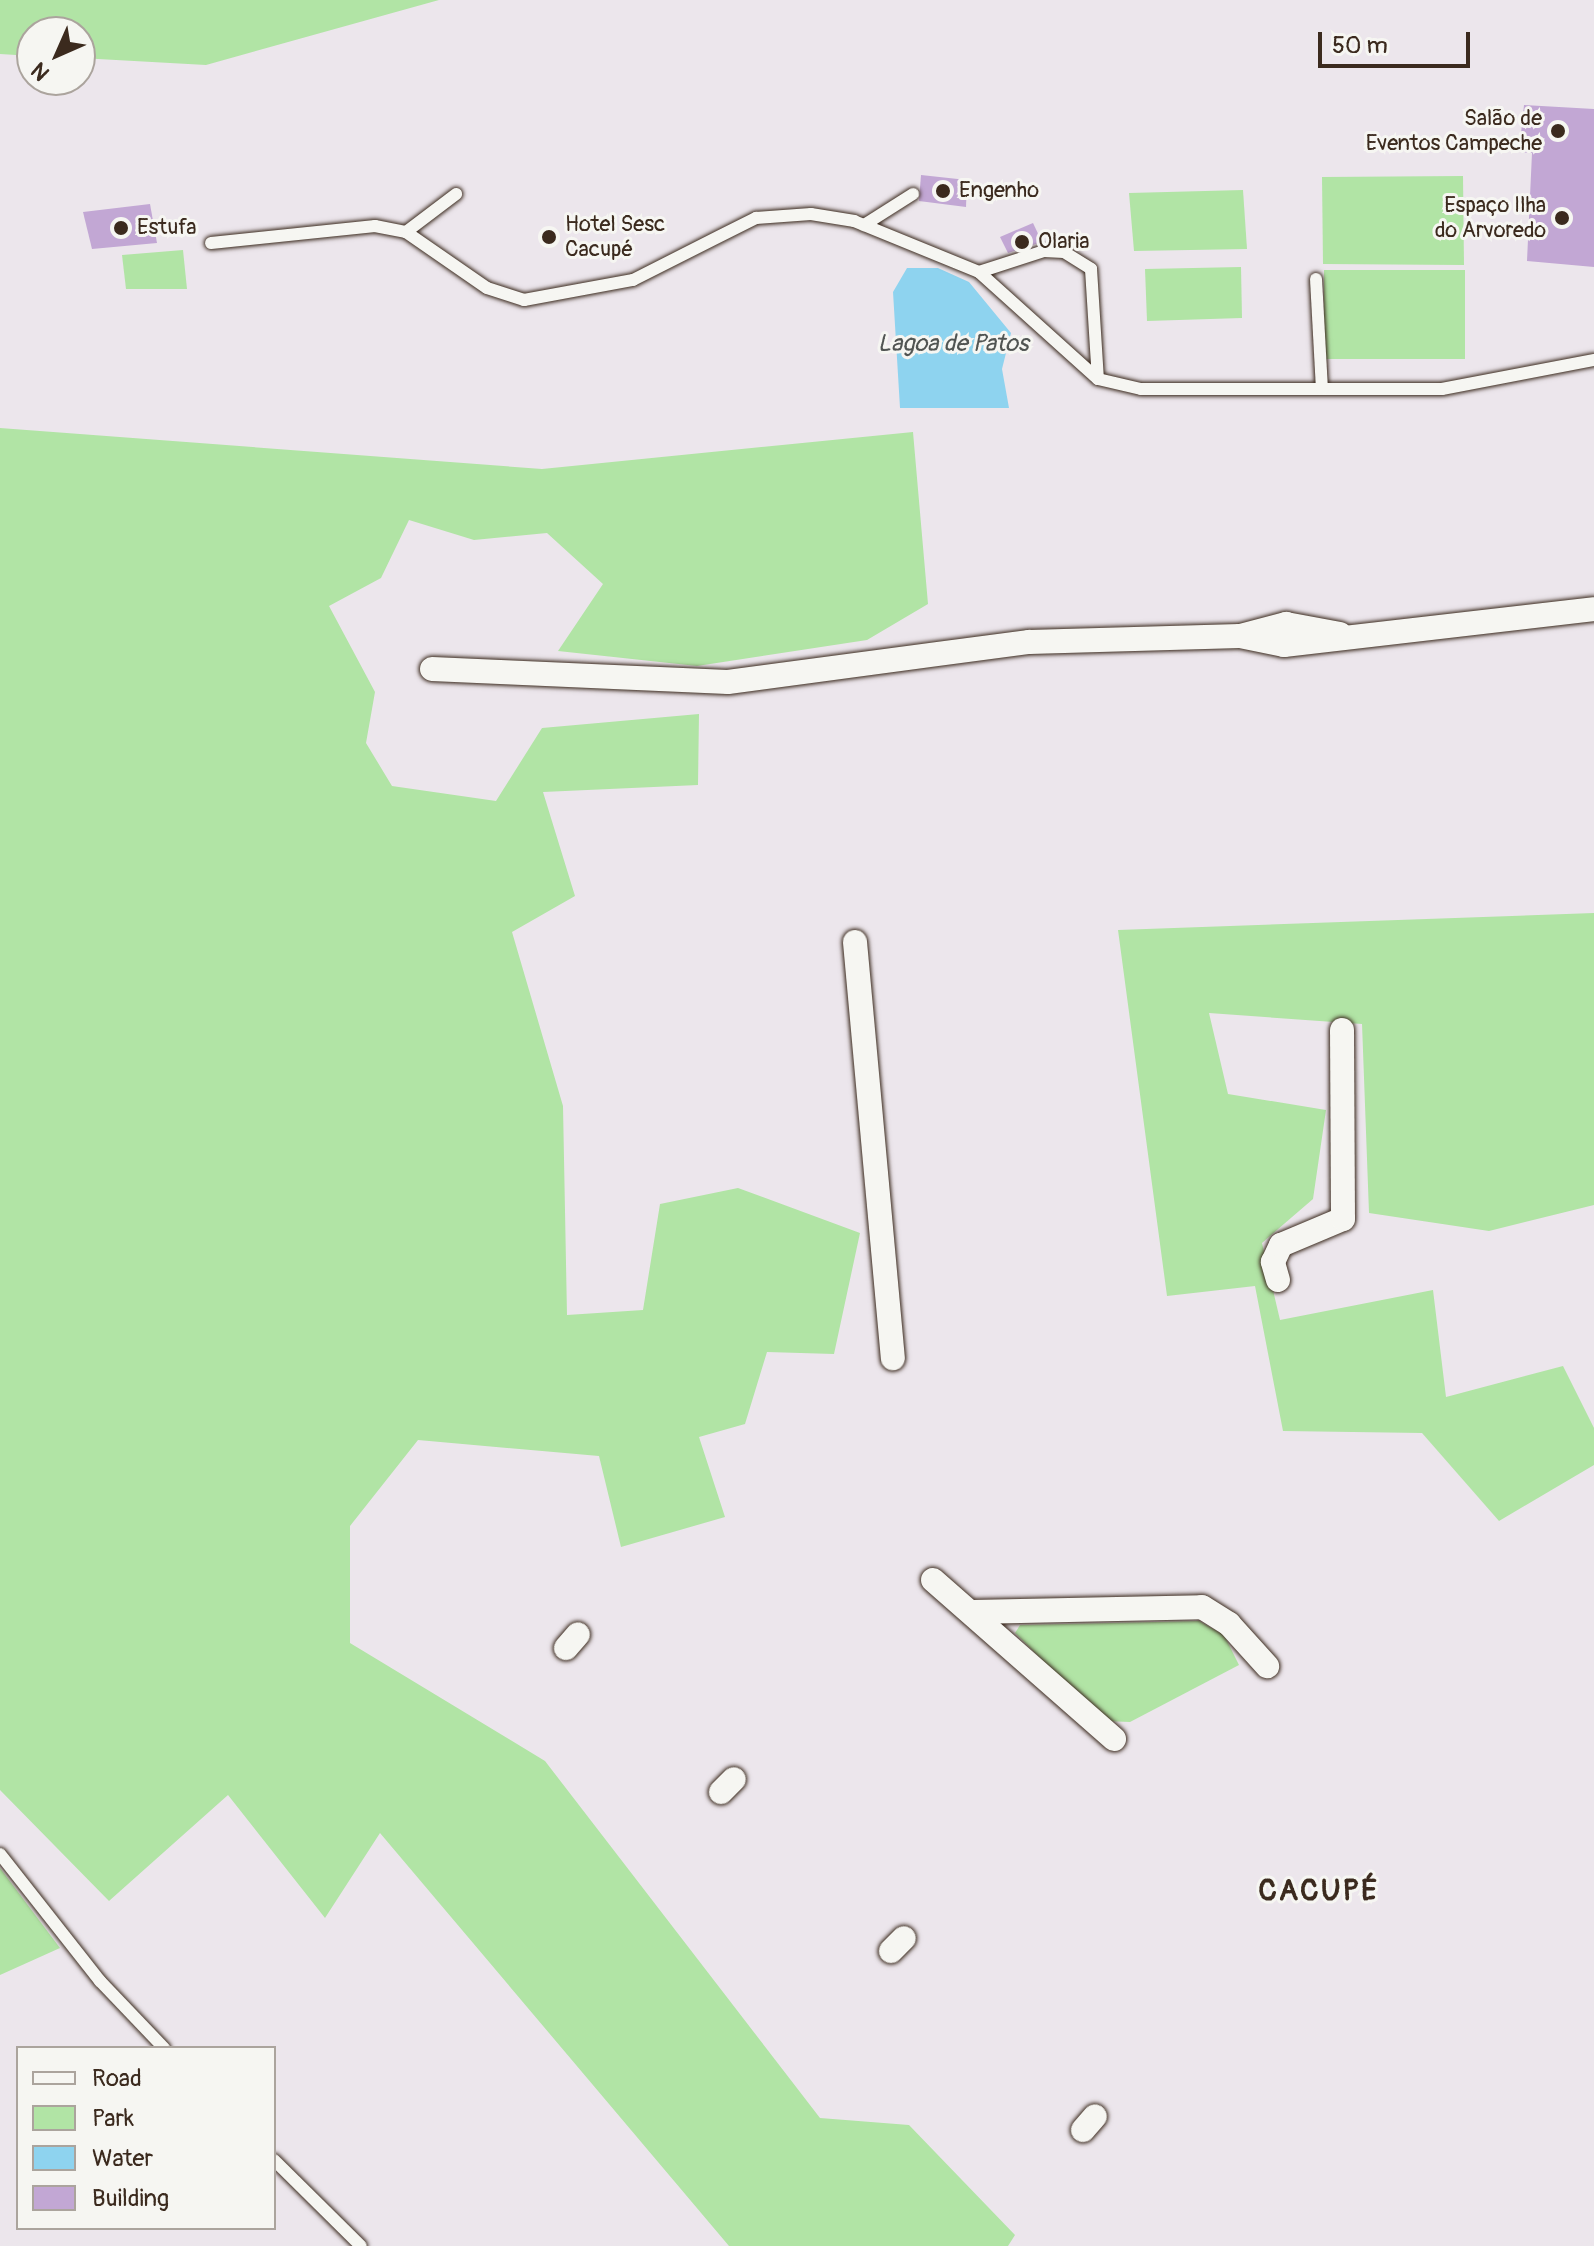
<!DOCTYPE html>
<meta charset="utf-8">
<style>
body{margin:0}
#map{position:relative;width:1594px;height:2246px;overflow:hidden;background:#ece6ec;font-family:Pangolin,sans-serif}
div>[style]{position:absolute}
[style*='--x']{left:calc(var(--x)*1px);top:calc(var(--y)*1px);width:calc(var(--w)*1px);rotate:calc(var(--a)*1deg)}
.green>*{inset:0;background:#b1e4a5}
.water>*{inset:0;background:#8ed3ef}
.building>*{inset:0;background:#c2a7d4}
.roads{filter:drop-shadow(0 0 2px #3b2a1e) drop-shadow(0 0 2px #3b2a1e)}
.service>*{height:12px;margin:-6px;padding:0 6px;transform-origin:6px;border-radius:6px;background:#f6f6f2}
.minor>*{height:24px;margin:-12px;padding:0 12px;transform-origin:12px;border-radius:12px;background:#f6f6f2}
.dots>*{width:22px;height:22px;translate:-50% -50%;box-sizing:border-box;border:4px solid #f6f6f2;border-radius:50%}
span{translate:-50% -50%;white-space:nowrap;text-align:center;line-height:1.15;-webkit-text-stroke:6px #f6f6f2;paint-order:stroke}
.poi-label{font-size:22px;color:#3b2a1e}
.right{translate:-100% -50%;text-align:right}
.left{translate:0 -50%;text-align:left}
.water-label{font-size:24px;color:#505452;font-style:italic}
.district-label{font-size:30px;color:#3b2a1e;font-weight:700;letter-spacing:2px}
.legend{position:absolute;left:16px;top:2046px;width:260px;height:184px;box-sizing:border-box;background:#f6f6f2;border:2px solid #aba49d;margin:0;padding:10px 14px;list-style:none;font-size:24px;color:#3b2a1e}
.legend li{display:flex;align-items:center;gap:16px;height:40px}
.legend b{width:40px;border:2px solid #aba49d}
.north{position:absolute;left:16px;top:16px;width:80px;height:80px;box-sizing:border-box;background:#f6f6f2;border:2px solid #aba49d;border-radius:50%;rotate:225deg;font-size:22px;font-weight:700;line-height:32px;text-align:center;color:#3b2a1e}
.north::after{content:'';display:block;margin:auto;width:28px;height:36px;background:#3b2a1e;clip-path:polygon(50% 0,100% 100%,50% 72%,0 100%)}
.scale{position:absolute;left:1318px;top:32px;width:152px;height:36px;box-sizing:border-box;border:4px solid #3b2a1e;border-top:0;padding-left:10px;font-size:24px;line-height:28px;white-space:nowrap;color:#3b2a1e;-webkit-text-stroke:6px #f6f6f2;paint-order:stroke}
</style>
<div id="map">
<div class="green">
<i style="clip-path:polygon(0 0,439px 0,206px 65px,80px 58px,80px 32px,32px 32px,32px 56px,0 54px)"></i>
<i style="clip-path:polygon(1463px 176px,1464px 265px,1323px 264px,1322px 177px)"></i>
<i style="clip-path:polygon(1243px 190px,1247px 249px,1134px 251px,1129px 193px)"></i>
<i style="clip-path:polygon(183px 250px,187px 289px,126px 289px,122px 255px)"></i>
<i style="clip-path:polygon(1241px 267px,1242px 318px,1147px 321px,1145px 269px)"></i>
<i style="clip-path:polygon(1324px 270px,1465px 270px,1465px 359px,1324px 359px)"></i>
<i style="clip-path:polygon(0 428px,542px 469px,913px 432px,928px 604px,867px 640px,697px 666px,558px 651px,603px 584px,547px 533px,474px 540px,409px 520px,381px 578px,329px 606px,375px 692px,366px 743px,392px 786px,496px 801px,542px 728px,699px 714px,698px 785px,543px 792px,575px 896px,512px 932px,563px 1106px,567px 1315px,643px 1310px,660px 1204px,738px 1188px,860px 1233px,834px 1354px,767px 1352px,745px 1424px,699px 1437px,725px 1517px,621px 1547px,599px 1456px,418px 1440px,350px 1526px,350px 1643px,545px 1761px,820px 2118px,909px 2125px,1015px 2235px,1008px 2246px,729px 2246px,380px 1833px,325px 1918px,228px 1795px,109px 1901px,0 1790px)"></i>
<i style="clip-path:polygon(1594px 913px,1594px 1205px,1489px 1231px,1369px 1213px,1362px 1024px,1209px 1013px,1228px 1094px,1326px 1110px,1313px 1199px,1262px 1243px,1280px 1320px,1433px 1290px,1446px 1397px,1563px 1366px,1594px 1428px,1594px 1465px,1499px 1521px,1422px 1433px,1283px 1431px,1255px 1286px,1167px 1296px,1118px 930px)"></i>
<i style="clip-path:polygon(1199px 1621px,1224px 1635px,1239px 1665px,1130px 1722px,1104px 1721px,1015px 1633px,1020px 1625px)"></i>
<i style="clip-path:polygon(0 1868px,60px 1948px,0 1975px)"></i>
</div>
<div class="water">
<i style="clip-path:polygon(907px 268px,938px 268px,969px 282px,1011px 333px,1002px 369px,1009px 408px,900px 408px,893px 292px)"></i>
</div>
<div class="building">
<i style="clip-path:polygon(1524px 105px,1594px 109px,1594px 267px,1527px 261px,1532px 153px,1519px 152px)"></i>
<i style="clip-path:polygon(921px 175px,967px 180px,966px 207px,919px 201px)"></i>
<i style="clip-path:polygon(150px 204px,157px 243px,92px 249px,83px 212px)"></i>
<i style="clip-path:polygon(1033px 223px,1042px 242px,1008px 253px,1000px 237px)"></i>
</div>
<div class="roads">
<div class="service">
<i style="--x:864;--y:225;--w:58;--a:-32.3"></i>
<i style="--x:406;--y:232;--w:63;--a:-37.2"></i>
<i style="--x:211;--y:243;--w:165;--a:-5.9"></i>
<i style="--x:375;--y:226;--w:32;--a:11"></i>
<i style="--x:406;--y:232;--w:98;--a:34.7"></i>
<i style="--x:487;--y:288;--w:39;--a:18"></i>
<i style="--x:524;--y:300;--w:111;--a:-10.4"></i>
<i style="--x:633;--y:280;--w:138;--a:-26.8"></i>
<i style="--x:756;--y:218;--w:55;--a:-4.2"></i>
<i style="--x:811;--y:214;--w:44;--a:9.2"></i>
<i style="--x:854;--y:221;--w:135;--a:22.2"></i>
<i style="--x:979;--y:272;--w:160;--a:42"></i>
<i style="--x:1098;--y:379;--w:44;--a:13.1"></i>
<i style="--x:1141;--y:389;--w:301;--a:0"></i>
<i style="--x:1442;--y:389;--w:155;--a:-10.8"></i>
<i style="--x:979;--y:272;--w:68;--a:-17.9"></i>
<i style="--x:1044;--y:251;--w:20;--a:3"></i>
<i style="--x:1064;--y:252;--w:32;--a:32"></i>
<i style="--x:1091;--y:269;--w:110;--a:86.4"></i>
<i style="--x:1316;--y:279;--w:110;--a:86.9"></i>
<i style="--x:0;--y:1854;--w:162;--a:51.8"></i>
<i style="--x:100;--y:1981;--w:93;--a:46.3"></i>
<i style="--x:274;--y:2160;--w:122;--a:44.7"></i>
</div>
<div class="minor">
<i style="--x:1240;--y:636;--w:45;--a:11.6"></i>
<i style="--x:1284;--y:645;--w:312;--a:-6.6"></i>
<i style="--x:432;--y:669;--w:296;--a:2.5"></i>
<i style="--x:728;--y:682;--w:304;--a:-7.6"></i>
<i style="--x:1029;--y:642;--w:211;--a:-1.6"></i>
<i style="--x:1240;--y:636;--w:48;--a:-14.6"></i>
<i style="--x:1286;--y:624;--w:55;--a:10.5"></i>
<i style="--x:855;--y:942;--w:418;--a:84.8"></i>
<i style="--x:1278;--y:1280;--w:19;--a:-106"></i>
<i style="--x:1273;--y:1262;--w:19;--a:-65"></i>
<i style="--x:1281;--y:1245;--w:67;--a:-22.8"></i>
<i style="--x:1343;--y:1219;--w:189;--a:-90.3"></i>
<i style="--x:933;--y:1580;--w:241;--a:41.3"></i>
<i style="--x:972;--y:1612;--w:230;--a:-1.2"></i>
<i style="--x:1202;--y:1607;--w:32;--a:32"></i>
<i style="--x:1229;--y:1624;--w:57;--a:47.9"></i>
<i style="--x:566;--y:1648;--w:18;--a:-49"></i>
<i style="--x:721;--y:1792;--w:18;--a:-45"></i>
<i style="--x:891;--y:1951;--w:18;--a:-45"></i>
<i style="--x:1083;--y:2130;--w:18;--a:-49"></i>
</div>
</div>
<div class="dots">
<i style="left:1558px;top:131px;background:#3b2a1e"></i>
<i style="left:943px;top:191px;background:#3b2a1e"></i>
<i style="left:1562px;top:218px;background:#3b2a1e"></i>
<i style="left:121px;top:228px;background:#3b2a1e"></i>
<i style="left:549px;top:237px;background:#3b2a1e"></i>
<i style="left:1022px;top:242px;background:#3b2a1e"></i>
</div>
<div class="poi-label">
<span class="right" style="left:1542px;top:131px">Salão de<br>Eventos Campeche</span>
<span class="left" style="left:959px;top:191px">Engenho</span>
<span class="right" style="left:1546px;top:218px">Espaço Ilha<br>do Arvoredo</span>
<span class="left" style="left:565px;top:237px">Hotel Sesc<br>Cacupé</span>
<span class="left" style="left:137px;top:228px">Estufa</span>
<span class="left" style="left:1038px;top:242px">Olaria</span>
</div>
<div class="water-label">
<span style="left:953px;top:344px">Lagoa de Patos</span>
</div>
<div class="district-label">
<span style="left:1319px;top:1891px">CACUPÉ</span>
</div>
<ul class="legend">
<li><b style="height:10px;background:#f6f6f2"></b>Road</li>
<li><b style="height:22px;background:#b1e4a5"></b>Park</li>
<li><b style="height:22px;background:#8ed3ef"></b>Water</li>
<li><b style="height:22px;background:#c2a7d4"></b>Building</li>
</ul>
<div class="north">N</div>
<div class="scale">50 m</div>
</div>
